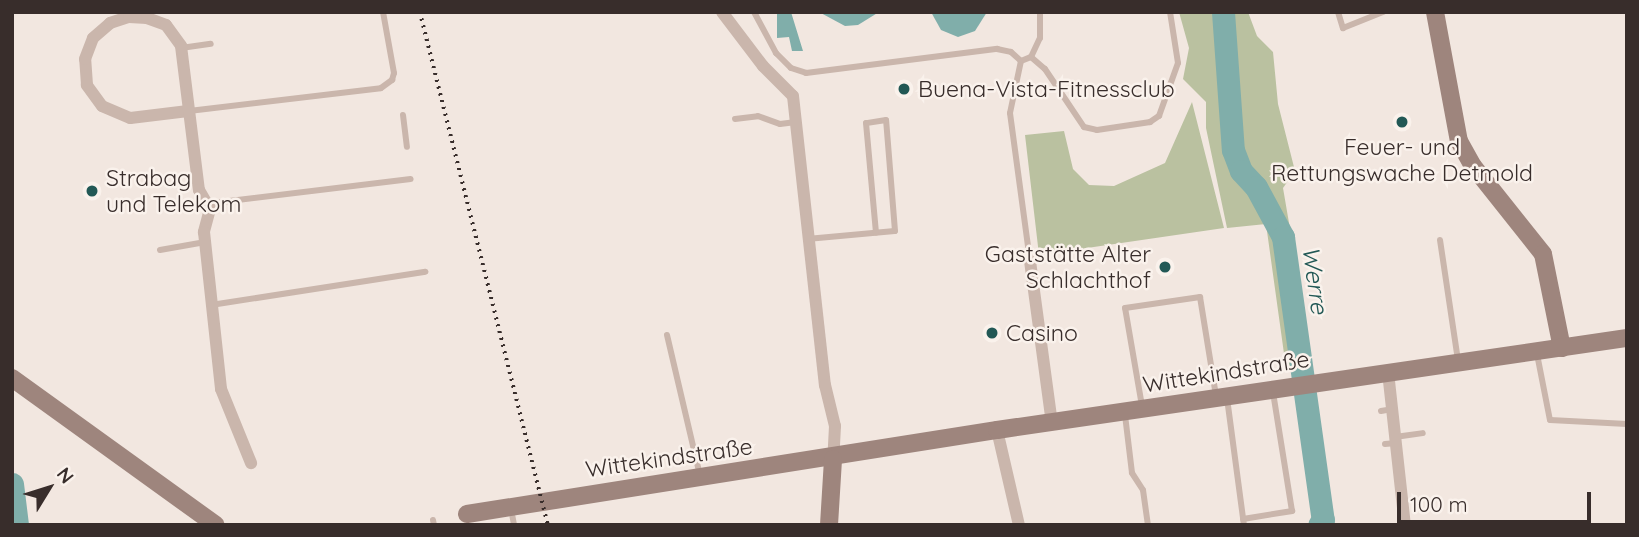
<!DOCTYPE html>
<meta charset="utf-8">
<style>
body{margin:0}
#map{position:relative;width:1639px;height:537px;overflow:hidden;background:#f2e7e0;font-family:Quicksand,sans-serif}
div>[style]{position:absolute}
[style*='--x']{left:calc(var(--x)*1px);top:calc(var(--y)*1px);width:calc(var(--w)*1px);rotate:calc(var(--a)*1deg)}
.green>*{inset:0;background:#bac1a0}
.water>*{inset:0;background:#80aeaa}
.river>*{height:23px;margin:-11.5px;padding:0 11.5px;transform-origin:11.5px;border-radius:11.5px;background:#80aeaa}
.lane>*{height:6px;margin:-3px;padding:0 3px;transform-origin:3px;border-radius:3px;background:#cab6ac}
.street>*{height:12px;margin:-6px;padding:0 6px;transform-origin:6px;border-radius:6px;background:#cab6ac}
.secondary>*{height:18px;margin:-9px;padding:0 9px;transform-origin:9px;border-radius:9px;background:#9e857d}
.rail>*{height:3.5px;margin-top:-1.75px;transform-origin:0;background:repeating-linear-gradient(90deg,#382d2b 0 2px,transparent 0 7px)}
.dots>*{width:19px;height:19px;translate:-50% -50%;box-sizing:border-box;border:4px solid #faf2ec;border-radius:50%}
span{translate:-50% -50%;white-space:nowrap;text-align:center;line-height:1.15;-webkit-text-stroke:5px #faf2ec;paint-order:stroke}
.poi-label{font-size:23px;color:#382d2b}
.left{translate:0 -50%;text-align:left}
.right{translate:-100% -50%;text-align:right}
.street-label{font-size:23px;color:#382d2b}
.water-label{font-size:24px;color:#225855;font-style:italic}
.frame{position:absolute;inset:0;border:14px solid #382d2b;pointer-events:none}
.north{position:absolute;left:14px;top:453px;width:70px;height:70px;-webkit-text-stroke:5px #faf2ec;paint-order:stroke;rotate:52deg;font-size:19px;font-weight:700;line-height:28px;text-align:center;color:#382d2b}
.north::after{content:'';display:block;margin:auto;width:24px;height:32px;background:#382d2b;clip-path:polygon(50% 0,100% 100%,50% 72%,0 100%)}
.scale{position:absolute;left:1397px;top:492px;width:194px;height:32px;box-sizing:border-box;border:4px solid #382d2b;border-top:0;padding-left:9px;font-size:21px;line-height:24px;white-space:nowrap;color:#382d2b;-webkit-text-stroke:5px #faf2ec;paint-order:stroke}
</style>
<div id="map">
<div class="green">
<i style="clip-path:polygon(1179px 12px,1248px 12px,1257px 36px,1273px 52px,1278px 104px,1295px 171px,1283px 188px,1305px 316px,1309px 363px,1286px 368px,1266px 224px,1227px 228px,1206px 128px,1206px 102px,1183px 79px,1189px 48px)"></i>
<i style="clip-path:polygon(1192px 102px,1224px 228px,1039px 255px,1025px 135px,1064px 131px,1073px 169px,1089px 185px,1114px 186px,1165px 163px)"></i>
</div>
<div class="water">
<i style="clip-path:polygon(777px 12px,791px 12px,803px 51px,792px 51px,789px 37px,777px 38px)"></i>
<i style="clip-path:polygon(819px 12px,879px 12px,858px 25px,845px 26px)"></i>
<i style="clip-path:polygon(931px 12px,987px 12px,975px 31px,958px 37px,941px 30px)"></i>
</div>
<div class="river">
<i style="--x:1223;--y:12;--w:138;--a:85.9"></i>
<i style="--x:1233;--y:150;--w:22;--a:69"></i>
<i style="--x:1241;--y:171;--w:22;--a:47"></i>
<i style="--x:1256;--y:187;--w:57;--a:61.6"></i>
<i style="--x:1283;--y:237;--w:286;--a:82"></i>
<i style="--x:1323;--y:520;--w:6;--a:129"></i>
<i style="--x:12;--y:484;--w:41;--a:83"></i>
</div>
<div class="lane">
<i style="--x:754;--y:12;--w:47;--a:61.8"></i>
<i style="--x:776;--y:53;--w:21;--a:45"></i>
<i style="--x:791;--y:68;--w:16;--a:18"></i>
<i style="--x:806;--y:73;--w:193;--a:-7.2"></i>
<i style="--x:997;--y:49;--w:14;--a:12"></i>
<i style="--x:1011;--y:52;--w:13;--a:42"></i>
<i style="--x:1338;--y:12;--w:17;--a:73"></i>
<i style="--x:1343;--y:28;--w:43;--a:-21.8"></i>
<i style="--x:181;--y:48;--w:30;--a:-8"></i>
<i style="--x:1031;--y:57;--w:18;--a:41"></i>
<i style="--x:1045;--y:69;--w:70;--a:56.1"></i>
<i style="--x:1084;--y:127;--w:13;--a:13"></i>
<i style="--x:1097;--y:130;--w:54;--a:-8.6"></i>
<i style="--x:1150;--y:122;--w:11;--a:-34"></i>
<i style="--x:1159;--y:116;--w:56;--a:-70.3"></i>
<i style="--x:1178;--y:63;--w:52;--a:-98.9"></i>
<i style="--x:189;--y:111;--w:193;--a:-6.8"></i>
<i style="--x:381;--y:88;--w:14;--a:-36"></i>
<i style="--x:392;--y:80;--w:7;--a:-74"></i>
<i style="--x:394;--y:73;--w:62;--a:-100.2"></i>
<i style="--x:403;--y:115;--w:32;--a:83"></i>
<i style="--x:735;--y:119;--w:23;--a:-7"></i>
<i style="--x:758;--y:116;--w:23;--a:20"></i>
<i style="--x:780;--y:124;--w:16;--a:-7"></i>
<i style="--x:210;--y:209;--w:13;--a:-32"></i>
<i style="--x:221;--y:202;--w:191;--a:-6.9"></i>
<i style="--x:807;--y:239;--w:88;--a:-5.2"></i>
<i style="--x:895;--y:231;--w:111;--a:-94.6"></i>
<i style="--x:886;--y:120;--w:20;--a:171"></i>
<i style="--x:866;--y:123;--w:110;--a:84.8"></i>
<i style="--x:1440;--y:240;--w:121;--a:81.5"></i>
<i style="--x:160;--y:250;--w:46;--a:-10.1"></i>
<i style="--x:1030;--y:261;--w:149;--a:-97.7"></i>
<i style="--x:1010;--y:113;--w:53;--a:-78.1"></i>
<i style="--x:1021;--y:61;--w:11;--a:-22"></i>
<i style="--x:1031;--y:57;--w:21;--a:-65"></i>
<i style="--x:1040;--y:38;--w:26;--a:-90"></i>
<i style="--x:211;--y:305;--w:217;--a:-8.8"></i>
<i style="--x:667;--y:335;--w:145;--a:76.8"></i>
<i style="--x:1537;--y:354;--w:67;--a:78.9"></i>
<i style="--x:1550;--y:420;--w:77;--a:3"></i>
<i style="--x:1227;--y:398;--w:128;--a:82.4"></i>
<i style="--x:1142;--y:406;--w:99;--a:-99.8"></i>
<i style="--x:1125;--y:308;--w:76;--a:-8.3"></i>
<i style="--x:1200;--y:297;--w:100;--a:80.8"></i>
<i style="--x:1381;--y:411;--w:11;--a:-10"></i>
<i style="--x:1125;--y:415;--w:58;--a:83.1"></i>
<i style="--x:1132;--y:473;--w:20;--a:57"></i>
<i style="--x:1143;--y:490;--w:35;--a:82"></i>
<i style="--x:1395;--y:437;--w:28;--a:-8"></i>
<i style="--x:1385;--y:444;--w:11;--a:-5"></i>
<i style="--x:511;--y:509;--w:16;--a:79"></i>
<i style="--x:1243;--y:519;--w:50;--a:-9.3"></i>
<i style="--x:1292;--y:511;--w:121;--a:-99.1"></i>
<i style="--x:433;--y:520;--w:5;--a:79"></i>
</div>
<div class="street">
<i style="--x:722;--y:12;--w:68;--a:52.8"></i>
<i style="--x:763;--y:66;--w:42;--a:45"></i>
<i style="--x:793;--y:96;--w:291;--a:83.7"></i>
<i style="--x:825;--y:385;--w:42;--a:76.3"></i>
<i style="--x:835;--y:426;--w:33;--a:93"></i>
<i style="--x:188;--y:111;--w:58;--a:173.1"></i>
<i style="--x:130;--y:118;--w:30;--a:-157"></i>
<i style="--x:102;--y:106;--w:26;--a:-126"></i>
<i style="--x:87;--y:85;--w:26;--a:-94"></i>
<i style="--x:85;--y:59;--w:22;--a:-69"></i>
<i style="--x:93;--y:38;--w:23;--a:-41"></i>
<i style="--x:110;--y:23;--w:20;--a:-18"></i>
<i style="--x:129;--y:17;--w:18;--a:3"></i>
<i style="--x:147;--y:18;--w:20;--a:20"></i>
<i style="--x:166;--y:25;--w:26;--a:54"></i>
<i style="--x:181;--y:46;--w:145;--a:82.9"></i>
<i style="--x:199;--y:190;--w:22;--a:60"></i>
<i style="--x:210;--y:209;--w:24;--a:105"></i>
<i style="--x:204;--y:232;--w:158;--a:83.8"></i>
<i style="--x:221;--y:389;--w:80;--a:67.9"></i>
<i style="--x:1030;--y:261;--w:163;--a:82.3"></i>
<i style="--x:1388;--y:372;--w:154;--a:83.7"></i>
<i style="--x:997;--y:430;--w:98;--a:77"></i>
</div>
<div class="secondary">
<i style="--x:1435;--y:12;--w:131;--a:79.5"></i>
<i style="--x:1459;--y:141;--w:29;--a:61"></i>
<i style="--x:1473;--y:166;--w:112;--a:51.5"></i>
<i style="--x:1543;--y:254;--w:96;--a:78.6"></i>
<i style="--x:12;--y:378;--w:251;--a:35.8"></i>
<i style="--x:467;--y:514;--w:537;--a:-9.01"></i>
<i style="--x:997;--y:430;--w:637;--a:-8.31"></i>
<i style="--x:829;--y:525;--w:66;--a:-86.5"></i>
</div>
<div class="rail">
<i style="--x:420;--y:12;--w:529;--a:75.99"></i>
</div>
<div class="dots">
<i style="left:904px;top:89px;background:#225855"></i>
<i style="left:1402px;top:122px;background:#225855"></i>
<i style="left:92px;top:191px;background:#225855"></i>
<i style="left:1165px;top:267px;background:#225855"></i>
<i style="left:992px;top:333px;background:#225855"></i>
</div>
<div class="poi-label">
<span class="left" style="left:918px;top:89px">Buena-Vista-Fitnessclub</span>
<span style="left:1402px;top:160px">Feuer- und<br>Rettungswache Detmold</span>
<span class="left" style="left:106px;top:191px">Strabag<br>und Telekom</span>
<span class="right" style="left:1151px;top:267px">Gaststätte Alter<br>Schlachthof</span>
<span class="left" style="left:1006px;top:333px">Casino</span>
</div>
<div class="street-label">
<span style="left:1226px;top:372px;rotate:-9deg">Wittekindstraße</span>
<span style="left:669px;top:458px;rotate:-8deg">Wittekindstraße</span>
</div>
<div class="water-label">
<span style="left:1315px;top:280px;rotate:82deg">Werre</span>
</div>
<div class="frame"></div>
<div class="north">N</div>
<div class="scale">100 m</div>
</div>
